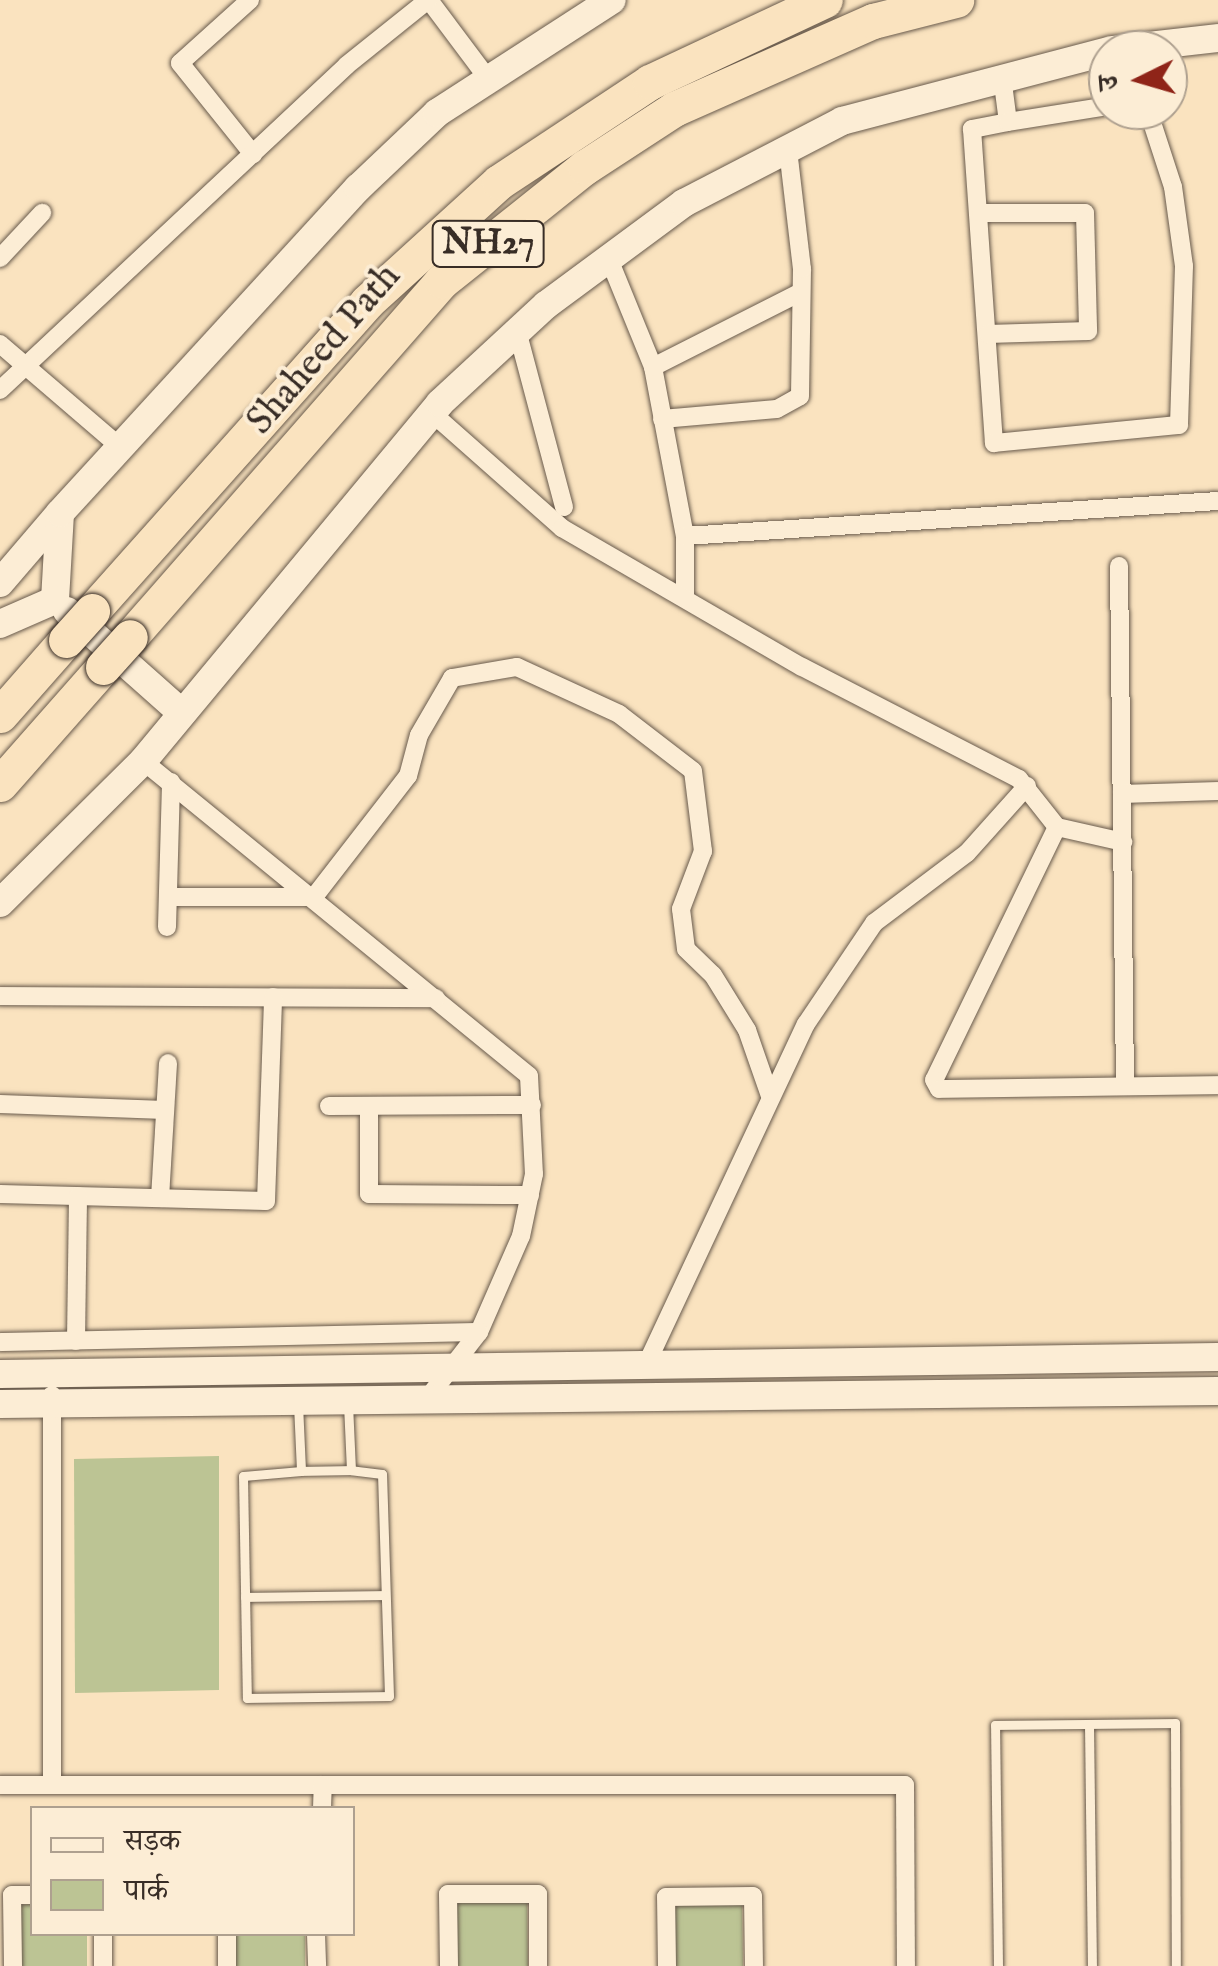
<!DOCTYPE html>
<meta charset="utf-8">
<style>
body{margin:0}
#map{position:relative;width:1218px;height:1966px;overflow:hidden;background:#fae3bf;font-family:"IM FELL English","Noto Serif Devanagari",serif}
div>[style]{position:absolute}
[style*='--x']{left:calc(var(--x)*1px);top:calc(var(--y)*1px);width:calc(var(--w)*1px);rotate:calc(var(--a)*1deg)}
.green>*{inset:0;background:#bcc494}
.roads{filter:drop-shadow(0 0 2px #685a4c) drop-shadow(0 0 2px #685a4c)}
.lane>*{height:9px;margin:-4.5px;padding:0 4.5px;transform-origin:4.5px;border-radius:4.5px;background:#fcedd5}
.street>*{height:18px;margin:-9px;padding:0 9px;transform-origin:9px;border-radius:9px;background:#fcedd5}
.secondary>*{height:28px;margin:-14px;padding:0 14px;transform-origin:14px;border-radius:14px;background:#fcedd5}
.highway>*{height:35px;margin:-17.5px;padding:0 17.5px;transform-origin:17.5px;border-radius:17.5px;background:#fae3bf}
.bridges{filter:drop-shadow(0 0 2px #382d26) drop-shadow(0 0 2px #382d26)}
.highway-bridge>*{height:35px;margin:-17.5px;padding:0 17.5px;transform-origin:17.5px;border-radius:17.5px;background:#fae3bf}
span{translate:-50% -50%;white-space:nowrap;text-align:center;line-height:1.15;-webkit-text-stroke:8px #fcedd5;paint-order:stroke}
.shield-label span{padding:2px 8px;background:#fcedd5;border:2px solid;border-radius:8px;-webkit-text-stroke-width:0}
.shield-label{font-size:35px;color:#382d26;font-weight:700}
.street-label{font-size:38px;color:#382d26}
.legend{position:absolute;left:30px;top:1806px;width:325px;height:130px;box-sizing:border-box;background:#fcedd5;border:2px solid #aea08f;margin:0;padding:12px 18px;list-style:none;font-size:30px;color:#382d26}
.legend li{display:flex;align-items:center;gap:20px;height:50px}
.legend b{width:50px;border:2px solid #aea08f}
.north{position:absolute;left:1088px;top:30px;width:100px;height:100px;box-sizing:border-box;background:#fcedd5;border:2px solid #aea08f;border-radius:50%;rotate:265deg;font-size:28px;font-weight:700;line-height:40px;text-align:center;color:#382d26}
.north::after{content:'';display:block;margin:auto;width:35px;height:45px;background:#8f2418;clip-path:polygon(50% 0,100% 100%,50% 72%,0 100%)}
</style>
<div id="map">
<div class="green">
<i style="clip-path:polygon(219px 1456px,219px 1690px,75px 1693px,74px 1459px)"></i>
<i style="clip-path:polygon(527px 1899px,528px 1966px,454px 1966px,453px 1903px)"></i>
<i style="clip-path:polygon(742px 1902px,743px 1966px,675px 1966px,675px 1903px)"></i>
<i style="clip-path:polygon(32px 1904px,32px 1934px,87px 1934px,87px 1966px,17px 1966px,17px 1905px)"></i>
<i style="clip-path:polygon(236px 1934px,305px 1934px,305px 1966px,236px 1966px)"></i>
</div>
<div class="roads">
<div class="lane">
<i style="--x:298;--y:1404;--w:67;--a:87.4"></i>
<i style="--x:301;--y:1471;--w:58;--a:175.1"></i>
<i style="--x:243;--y:1476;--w:222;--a:89"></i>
<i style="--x:247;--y:1698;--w:142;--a:-0.8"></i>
<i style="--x:389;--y:1696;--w:222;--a:-91.8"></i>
<i style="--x:382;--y:1474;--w:31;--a:-173"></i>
<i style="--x:351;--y:1470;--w:67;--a:-92.6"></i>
<i style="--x:301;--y:1471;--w:50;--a:-1.1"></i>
<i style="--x:245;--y:1597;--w:140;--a:-0.8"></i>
<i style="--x:1089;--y:1724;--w:242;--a:89.3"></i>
<i style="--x:998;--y:1966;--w:241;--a:-90.7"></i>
<i style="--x:995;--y:1725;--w:180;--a:-0.6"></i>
<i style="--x:1175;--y:1723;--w:243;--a:89.8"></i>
</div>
<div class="street">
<i style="--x:250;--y:0;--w:94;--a:138"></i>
<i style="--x:180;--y:63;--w:117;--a:51.3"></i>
<i style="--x:429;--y:0;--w:99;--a:53.2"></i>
<i style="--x:1002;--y:76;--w:46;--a:82.6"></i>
<i style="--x:1008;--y:122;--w:37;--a:169"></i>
<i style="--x:972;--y:129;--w:315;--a:86"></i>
<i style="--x:994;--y:443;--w:186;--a:-5.6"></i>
<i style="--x:1179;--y:425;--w:159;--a:-88.2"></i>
<i style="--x:1184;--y:266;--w:80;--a:-97.9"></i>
<i style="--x:1173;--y:187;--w:81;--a:-108"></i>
<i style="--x:1008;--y:122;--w:101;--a:-9.1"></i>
<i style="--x:981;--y:213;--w:104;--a:0"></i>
<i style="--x:1085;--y:213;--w:118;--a:88.5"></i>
<i style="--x:1088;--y:331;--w:100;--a:178.3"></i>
<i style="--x:0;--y:258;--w:62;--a:-47"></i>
<i style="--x:609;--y:259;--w:117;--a:67.8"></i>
<i style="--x:653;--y:367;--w:172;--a:79.3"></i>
<i style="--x:685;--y:536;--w:60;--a:90"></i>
<i style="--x:518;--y:334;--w:179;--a:75.1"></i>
<i style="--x:0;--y:344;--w:158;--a:40.6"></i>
<i style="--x:653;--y:367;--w:161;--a:-26.9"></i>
<i style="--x:0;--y:390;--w:475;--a:-43.1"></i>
<i style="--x:347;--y:65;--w:104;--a:-38.7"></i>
<i style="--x:432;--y:413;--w:174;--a:41.5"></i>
<i style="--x:562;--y:528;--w:277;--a:30.1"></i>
<i style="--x:802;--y:667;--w:244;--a:27.3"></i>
<i style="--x:1019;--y:779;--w:61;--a:51.6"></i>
<i style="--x:1057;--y:827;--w:68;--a:12.8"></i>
<i style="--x:662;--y:419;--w:115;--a:-5"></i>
<i style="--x:777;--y:409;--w:26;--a:-29"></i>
<i style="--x:800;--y:396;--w:127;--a:-89.1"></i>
<i style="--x:802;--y:269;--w:120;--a:-96.7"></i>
<i style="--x:685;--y:536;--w:534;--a:-3.76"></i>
<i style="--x:1119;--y:566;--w:520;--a:89.34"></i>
<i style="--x:143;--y:761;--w:498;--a:39.2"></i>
<i style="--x:529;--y:1076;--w:98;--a:87.1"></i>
<i style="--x:534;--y:1174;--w:63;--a:101.8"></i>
<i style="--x:521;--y:1236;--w:105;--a:113.6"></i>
<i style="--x:479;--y:1332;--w:86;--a:127.9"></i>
<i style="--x:1122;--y:794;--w:96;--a:-1.8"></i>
<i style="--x:1057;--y:827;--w:281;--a:115.9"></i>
<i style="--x:934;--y:1080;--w:10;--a:61"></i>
<i style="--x:939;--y:1089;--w:279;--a:-0.8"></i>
<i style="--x:168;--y:897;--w:146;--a:0"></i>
<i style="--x:314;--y:897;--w:153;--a:-52.2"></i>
<i style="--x:408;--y:776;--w:42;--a:-75"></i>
<i style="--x:419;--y:735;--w:66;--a:-59.9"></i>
<i style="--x:452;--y:678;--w:66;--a:-9.6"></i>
<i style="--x:517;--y:667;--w:112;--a:24.7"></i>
<i style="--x:619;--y:714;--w:93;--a:37.6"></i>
<i style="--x:693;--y:771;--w:81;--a:82.9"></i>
<i style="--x:703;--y:851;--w:62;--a:110.8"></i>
<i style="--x:681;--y:909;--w:40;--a:82.9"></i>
<i style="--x:686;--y:949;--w:37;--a:44"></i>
<i style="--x:713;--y:975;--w:65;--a:58.3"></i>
<i style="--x:747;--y:1030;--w:70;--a:70.8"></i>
<i style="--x:167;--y:927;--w:145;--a:-88.4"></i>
<i style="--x:0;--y:996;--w:436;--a:0.3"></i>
<i style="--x:0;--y:1104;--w:165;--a:2.1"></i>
<i style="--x:329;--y:1106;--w:203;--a:-0.3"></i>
<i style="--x:369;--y:1106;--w:88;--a:90"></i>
<i style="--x:369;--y:1194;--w:161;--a:0.4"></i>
<i style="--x:0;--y:1194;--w:266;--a:1.5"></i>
<i style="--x:266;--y:1201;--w:204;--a:-88"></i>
<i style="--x:160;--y:1198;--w:135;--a:-86.6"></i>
<i style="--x:76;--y:1341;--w:145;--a:-89.2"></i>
<i style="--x:0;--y:1342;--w:479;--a:-1.2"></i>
<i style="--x:647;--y:1363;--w:374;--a:-64.9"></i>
<i style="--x:806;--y:1024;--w:122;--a:-56"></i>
<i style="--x:874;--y:923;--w:116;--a:-37"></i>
<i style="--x:967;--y:853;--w:90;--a:-48.2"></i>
<i style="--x:52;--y:1395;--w:390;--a:90"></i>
<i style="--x:0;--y:1785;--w:905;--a:0"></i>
<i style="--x:905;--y:1785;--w:181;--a:89.7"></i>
<i style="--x:322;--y:1808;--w:23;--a:-88"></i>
<i style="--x:103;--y:1934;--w:32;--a:90"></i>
<i style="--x:227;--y:1934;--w:32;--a:90"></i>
<i style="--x:316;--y:1934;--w:32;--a:88"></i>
<i style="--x:13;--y:1966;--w:71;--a:-90.8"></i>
<i style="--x:12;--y:1895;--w:20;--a:0"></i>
<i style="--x:449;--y:1966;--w:72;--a:-90.8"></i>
<i style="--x:448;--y:1894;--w:90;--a:0"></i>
<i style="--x:538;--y:1894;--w:72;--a:90"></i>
<i style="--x:667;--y:1966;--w:69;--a:-90.8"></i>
<i style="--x:666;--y:1897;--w:87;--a:-0.7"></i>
<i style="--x:753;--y:1896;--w:70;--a:89.2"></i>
</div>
<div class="secondary">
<i style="--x:1112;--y:50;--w:107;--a:-6.5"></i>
<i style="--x:0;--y:583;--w:92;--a:-49.4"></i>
<i style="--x:55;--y:600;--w:87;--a:-86.7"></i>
<i style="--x:60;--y:513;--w:441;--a:-47.5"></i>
<i style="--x:358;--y:188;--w:109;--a:-43.5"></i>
<i style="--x:437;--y:113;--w:208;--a:-32.9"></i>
<i style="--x:67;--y:611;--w:154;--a:41.6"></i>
<i style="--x:0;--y:624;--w:60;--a:-23.6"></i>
<i style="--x:0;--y:903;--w:202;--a:-44.8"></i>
<i style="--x:143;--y:761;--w:465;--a:-50.3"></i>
<i style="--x:440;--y:403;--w:144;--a:-42.8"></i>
<i style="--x:546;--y:305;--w:172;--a:-36.5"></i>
<i style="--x:684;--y:203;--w:178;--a:-27.4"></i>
<i style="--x:842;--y:121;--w:275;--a:-14.7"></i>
<i style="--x:0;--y:1374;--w:1218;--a:-0.8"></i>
<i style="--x:0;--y:1404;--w:1218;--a:-0.61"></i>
</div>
<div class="highway">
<i style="--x:92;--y:611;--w:414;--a:-48.3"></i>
<i style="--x:367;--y:302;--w:178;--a:-42.3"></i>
<i style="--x:499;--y:182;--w:181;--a:-33.5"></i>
<i style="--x:650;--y:82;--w:193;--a:-25.1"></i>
<i style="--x:130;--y:637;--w:473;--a:-48.8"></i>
<i style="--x:442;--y:281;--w:183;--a:-38.6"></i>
<i style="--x:585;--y:167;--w:106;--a:-33.1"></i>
<i style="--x:674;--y:109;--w:218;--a:-23.9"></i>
<i style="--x:873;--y:21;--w:86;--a:-14.2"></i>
<i style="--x:0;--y:715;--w:100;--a:-48.7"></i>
<i style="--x:0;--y:784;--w:156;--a:-48.6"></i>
</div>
</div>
<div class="bridges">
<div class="highway-bridge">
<i style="--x:66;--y:640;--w:39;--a:-48"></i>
<i style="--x:103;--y:667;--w:40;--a:-48"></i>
</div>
</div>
<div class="shield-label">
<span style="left:488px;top:244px">NH27</span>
</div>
<div class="street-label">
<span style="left:325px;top:350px;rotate:-49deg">Shaheed Path</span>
</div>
<ul class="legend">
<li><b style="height:12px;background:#fcedd5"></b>सड़क</li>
<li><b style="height:28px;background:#bcc494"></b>पार्क</li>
</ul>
<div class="north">उ</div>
</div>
